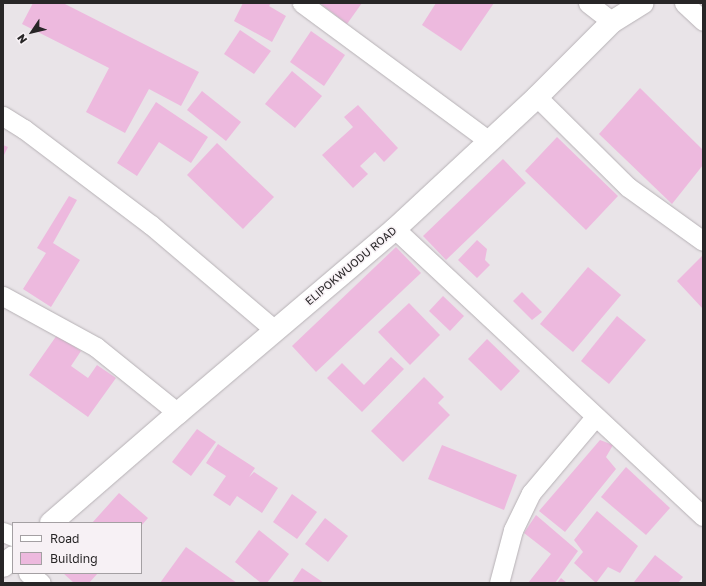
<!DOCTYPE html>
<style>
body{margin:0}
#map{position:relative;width:706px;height:586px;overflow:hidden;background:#e9e4e8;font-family:"Golos Text",sans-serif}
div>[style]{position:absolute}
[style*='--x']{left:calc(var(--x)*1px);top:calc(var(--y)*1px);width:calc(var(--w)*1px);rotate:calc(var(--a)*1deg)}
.building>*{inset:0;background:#edb9de}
.roads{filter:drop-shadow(0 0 1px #b6b1b5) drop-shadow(0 0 1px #b6b1b5)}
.street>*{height:19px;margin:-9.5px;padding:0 9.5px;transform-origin:9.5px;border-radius:9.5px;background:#fff}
.secondary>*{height:22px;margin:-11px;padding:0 11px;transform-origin:11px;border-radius:11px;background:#fff}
span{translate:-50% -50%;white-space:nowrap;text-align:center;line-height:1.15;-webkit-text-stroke:3px #f7f1f5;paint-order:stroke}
.street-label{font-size:11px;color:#282627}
.frame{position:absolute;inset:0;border:4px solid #282627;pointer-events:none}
.legend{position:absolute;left:12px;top:522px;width:130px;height:52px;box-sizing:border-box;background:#f7f1f5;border:1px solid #a4a0a3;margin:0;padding:5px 7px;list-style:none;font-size:12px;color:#282627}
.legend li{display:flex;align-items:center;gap:8px;height:20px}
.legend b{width:20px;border:1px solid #a4a0a3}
.north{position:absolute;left:12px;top:12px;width:40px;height:40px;-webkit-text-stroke:3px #f7f1f5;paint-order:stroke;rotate:235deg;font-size:11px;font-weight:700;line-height:16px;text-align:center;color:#282627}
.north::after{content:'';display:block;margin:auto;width:14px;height:18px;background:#282627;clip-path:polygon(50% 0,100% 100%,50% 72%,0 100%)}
</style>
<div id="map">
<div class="building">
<i style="clip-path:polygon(33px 3px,63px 3px,199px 72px,181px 106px,149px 89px,125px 133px,86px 112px,109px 68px,22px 24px)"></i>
<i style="clip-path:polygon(243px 3px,271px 3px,269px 6px,286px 16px,272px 42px,234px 21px)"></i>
<i style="clip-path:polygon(320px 3px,362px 3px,347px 24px)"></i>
<i style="clip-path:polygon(436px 3px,494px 3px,461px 51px,422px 25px)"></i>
<i style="clip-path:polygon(240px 30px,271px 51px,254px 74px,224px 54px)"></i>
<i style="clip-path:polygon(311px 31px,345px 55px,324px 86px,290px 62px)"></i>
<i style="clip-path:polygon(292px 71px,322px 96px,295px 128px,265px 104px)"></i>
<i style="clip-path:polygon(640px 88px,703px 150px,703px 165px,672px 204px,599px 134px)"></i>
<i style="clip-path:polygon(202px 91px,241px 122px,226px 141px,187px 110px)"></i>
<i style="clip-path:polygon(156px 102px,208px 137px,191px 163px,159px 142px,137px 176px,117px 163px)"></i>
<i style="clip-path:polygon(358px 105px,398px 148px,384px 162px,375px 152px,360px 166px,368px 174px,353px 188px,322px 155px,353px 127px,344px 117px)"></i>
<i style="clip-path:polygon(557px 137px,618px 196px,586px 230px,525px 171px)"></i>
<i style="clip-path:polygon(217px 143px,274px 197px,243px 229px,187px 175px)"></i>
<i style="clip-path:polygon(3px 145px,8px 147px,3px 157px)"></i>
<i style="clip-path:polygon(503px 159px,526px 183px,446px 260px,423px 236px)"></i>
<i style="clip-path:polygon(69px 196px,77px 200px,53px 243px,80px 260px,51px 307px,23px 289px,46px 253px,37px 248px)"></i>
<i style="clip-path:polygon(477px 240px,487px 249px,485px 260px,490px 265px,477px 278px,458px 260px)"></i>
<i style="clip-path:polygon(396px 247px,421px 273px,316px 372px,292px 346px)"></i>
<i style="clip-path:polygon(703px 255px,703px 309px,677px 281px)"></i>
<i style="clip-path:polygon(588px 267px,621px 295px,573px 352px,540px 324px)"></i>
<i style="clip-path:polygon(522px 292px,542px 312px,532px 320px,513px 301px)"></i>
<i style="clip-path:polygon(443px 296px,464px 316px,450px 331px,429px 311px)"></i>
<i style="clip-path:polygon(409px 303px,440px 335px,410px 365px,378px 332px)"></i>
<i style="clip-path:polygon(617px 316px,646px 340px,609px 384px,581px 361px)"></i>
<i style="clip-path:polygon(57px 335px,81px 351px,71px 366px,88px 378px,97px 365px,116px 378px,88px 417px,29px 375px)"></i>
<i style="clip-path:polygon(487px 339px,520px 371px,501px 391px,468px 359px)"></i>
<i style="clip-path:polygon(391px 357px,404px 369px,362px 412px,327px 378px,342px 363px,364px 385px)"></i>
<i style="clip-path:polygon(424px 377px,444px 397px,438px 403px,450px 415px,403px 462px,371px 431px)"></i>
<i style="clip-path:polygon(197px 429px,216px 442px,191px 476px,172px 462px)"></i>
<i style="clip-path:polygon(600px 440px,613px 445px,606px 457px,616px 469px,565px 532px,539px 511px)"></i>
<i style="clip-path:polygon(218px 444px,255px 468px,249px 477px,254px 472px,278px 488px,262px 513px,237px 496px,230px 506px,213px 495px,226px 476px,206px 463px)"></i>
<i style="clip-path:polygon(442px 445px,517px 475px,504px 510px,428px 479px)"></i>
<i style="clip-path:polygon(626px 467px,670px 508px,646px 535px,601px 497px)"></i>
<i style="clip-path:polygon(119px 493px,148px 518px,141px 526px,141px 523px,92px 523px)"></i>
<i style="clip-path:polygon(292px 494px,317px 512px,297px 539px,273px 522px)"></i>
<i style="clip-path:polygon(597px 511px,638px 546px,620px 573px,608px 567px,596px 583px,574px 563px,583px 552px,574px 540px)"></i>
<i style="clip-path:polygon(536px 515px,578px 551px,555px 583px,528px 583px,551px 554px,524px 533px)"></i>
<i style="clip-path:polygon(325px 518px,348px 536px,328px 562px,305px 544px)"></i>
<i style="clip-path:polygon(259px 530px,289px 554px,267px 583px,261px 583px,235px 562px)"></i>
<i style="clip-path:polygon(186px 547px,237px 583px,160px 583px)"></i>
<i style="clip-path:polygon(655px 555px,683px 577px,678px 583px,634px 582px)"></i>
<i style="clip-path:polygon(302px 568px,324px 583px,292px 583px)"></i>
<i style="clip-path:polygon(63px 573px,98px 573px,89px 583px,74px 583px)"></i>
<i style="clip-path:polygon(561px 578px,567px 583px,557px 583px)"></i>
</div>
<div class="roads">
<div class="street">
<i style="--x:302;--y:3;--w:232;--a:36.4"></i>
<i style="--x:588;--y:3;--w:31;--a:38"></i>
<i style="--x:684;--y:3;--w:26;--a:43"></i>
<i style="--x:537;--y:97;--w:128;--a:44.7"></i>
<i style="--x:628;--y:187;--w:92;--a:35.8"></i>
<i style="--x:3;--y:116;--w:25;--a:32"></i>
<i style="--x:24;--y:129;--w:159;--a:37.1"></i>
<i style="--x:151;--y:225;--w:162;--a:40.3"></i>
<i style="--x:395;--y:229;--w:421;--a:43"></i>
<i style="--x:3;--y:296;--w:106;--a:28.7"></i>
<i style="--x:96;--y:347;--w:105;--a:38.8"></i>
<i style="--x:3;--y:532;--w:11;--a:22"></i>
<i style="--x:28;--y:573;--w:16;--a:38"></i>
<i style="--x:499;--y:583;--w:55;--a:-75.2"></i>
<i style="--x:513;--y:530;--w:41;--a:-64.1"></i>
<i style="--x:531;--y:493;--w:99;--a:-49.9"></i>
</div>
<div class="secondary">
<i style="--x:51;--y:523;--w:168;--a:-40.9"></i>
<i style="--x:178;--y:413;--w:285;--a:-40.3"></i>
<i style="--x:395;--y:229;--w:194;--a:-42.9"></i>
<i style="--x:537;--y:97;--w:106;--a:-45"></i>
<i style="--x:612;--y:22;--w:36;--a:-32"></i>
<i style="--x:3;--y:566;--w:13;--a:-42"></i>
</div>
</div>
<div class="street-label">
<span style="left:351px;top:266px;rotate:-40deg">ELIPOKWUODU ROAD</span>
</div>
<div class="frame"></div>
<ul class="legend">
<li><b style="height:5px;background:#fff"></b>Road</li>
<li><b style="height:11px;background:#edb9de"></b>Building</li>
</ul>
<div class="north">N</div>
</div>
